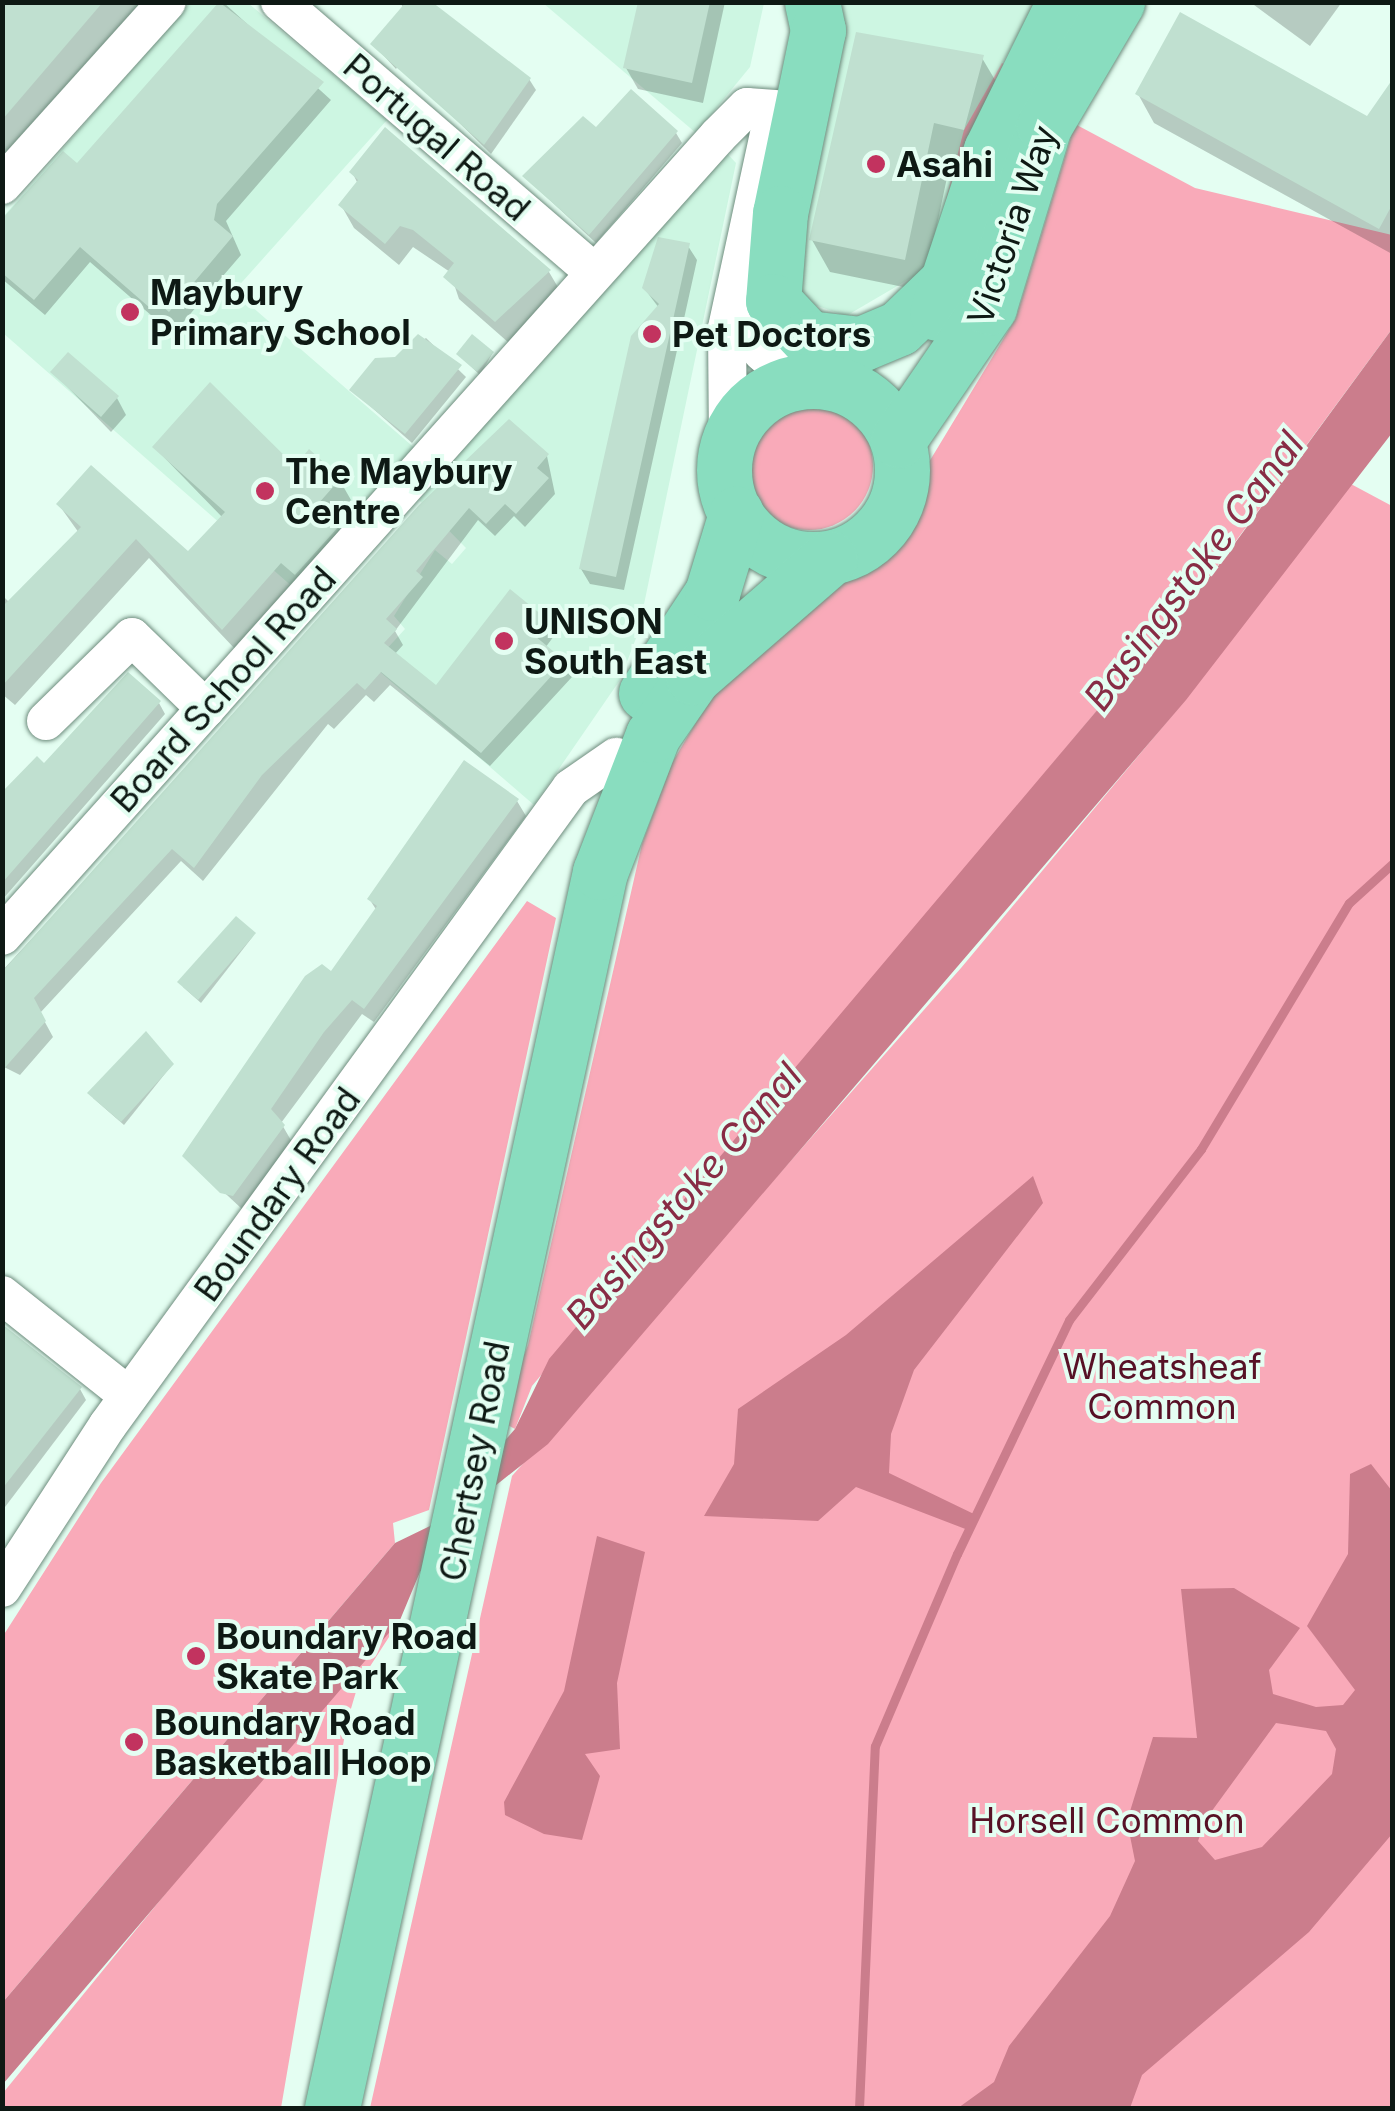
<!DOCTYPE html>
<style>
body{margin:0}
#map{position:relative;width:1395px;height:2111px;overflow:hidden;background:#e4fef2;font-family:Inter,sans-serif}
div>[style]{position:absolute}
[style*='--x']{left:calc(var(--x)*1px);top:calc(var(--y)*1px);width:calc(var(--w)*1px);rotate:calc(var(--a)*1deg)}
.built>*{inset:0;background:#cdf6e2}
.green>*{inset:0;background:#f9aab9}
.round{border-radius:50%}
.water>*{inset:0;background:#cb7d8c}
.shadow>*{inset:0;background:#0003}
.stream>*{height:9px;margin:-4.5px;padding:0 4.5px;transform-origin:4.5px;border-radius:4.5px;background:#cb7d8c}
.building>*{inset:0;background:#c0e0d0}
.roads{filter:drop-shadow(0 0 2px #6e8c7d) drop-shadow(0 0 2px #6e8c7d)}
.minor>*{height:38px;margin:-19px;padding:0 19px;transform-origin:19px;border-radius:19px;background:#fff}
.primary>*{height:55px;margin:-27.5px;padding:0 27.5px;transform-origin:27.5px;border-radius:27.5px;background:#89ddbf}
.primary>.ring{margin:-27.5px;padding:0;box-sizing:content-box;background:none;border:55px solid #89ddbf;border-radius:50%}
.dots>*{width:28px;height:28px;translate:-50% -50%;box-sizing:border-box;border:5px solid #e4fef2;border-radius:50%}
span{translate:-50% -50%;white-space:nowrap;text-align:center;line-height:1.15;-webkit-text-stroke:8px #e4fef2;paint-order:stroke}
.street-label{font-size:35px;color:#0e1914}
.poi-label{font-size:35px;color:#0e1914;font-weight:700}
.left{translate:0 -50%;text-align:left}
.park-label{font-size:35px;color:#571126}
.water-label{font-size:38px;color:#882c45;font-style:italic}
.frame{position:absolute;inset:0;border:5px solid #0e1914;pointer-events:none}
</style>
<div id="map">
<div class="built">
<i style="clip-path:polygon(190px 3px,248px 3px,387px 120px,234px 291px,418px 451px,295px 589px,3px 333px,3px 217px)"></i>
<i style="clip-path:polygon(543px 3px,764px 3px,750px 67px,696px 133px)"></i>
<i style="clip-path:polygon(843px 3px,1036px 3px,982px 99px,928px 268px,846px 316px,784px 294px,779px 280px)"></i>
<i style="clip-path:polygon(723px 149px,736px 163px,638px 633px,620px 680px,534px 805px,372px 665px,405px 629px,394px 616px,435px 550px,452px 564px,466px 548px,419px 500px)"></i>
</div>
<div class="green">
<i style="clip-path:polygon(1002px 63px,1010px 67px,928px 268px,964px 130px)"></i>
<i style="clip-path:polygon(1075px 124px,1195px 188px,1392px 235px,1392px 329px,1213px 572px,532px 1386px,515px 1429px,498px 1420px,528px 1345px,642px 844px,672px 763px,715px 690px,911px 526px,926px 467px,1016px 318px)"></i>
<i class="round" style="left:745px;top:402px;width:128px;height:128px"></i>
<i style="clip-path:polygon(1349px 483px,1392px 506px,1392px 2108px,370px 2108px,512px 1476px,961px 968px,1185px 700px)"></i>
<i style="clip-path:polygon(527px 901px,556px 918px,429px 1510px,393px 1523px,395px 1543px,3px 2002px,3px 1636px,101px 1483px)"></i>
<i style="clip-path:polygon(400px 1620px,358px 1685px,347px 1722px,281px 2108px,3px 2108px,3px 2093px,293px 1737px)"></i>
</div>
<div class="water">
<i style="clip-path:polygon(1392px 329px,1392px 433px,1186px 700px,548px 1444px,495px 1486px,420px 1572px,400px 1620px,3px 2084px,3px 2002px,395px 1543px,430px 1526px,515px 1429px,549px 1359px,1213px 573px)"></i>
<i style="clip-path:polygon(1033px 1176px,1043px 1203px,914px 1370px,891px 1434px,889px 1473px,976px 1515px,968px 1530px,856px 1487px,818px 1521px,704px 1516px,734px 1464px,738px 1409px,846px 1335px)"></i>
<i style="clip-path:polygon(evenodd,1371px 1464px,1392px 1491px,1392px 1834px,1309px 1932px,1142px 2075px,1130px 2108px,958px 2108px,994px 2082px,1009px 2046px,1110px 1916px,1135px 1861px,1127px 1821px,1153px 1737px,1197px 1738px,1181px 1589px,1234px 1588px,1300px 1628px,1269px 1670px,1273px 1694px,1316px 1707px,1343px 1705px,1355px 1690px,1307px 1626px,1348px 1554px,1350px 1474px,1371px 1464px,1276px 1723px,1326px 1731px,1336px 1749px,1332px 1774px,1262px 1847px,1215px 1860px,1198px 1841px,1206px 1819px,1276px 1723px)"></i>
<i style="clip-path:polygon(597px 1536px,645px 1552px,617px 1683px,620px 1749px,585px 1754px,600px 1776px,582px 1840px,544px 1834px,505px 1815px,504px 1802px,564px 1691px)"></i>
</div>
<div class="shadow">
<i style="clip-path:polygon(10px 2px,146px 2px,2px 170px,2px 11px)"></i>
<i style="clip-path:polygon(223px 2px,331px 100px,226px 221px,241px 255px,179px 327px,166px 316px,160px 323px,90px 262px,45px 315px,2px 279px,2px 222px,77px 167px)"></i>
<i style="clip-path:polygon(400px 2px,438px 2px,396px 69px,373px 44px,404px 9px)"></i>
<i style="clip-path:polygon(641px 2px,725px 2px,703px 103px,638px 89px,626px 68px)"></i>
<i style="clip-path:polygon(1250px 2px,1342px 2px,1310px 46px)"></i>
<i style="clip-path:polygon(982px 58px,1001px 90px,982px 161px,952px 154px,923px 291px,830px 272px,812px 240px)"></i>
<i style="clip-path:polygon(529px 79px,536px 90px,491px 154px,433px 97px)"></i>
<i style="clip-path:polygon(1392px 84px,1392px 254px,1154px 123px,1138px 94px,1367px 119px)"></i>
<i style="clip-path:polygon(597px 130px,676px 133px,682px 143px,596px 243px,525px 177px)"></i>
<i style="clip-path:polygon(352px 172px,549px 272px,562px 294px,509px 343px,459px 299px,450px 272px,413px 247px,399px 265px,354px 228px,341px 205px,358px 184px)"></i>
<i style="clip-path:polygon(688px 246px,697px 260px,624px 590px,590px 584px,581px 569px,659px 308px,644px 288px)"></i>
<i style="clip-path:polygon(426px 338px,466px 377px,412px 443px,352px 390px)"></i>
<i style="clip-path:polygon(492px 354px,480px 375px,459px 355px)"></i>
<i style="clip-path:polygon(53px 372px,117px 398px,126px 415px,111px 432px)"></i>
<i style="clip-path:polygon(509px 422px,547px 456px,555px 494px,525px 527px,514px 516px,495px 536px,478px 520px,395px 631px,403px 645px,394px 655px,436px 689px,546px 622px,554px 636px,545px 648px,572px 677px,490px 766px,390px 685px,374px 702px,366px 695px,334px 729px,328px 724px,203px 881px,181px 861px,40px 1013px,53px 1037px,20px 1075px,2px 1066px,2px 971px)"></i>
<i style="clip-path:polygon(155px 448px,339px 479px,351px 500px,333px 520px,351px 546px,308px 594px,294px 581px,235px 649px,149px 558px,15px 705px,2px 694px,2px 595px,9px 602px,79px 533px,59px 505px,188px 555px,223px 518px)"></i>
<i style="clip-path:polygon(159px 703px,165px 714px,2px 900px,2px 793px)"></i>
<i style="clip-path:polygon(517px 801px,526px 816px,374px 1022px,362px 1014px,281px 1123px,292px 1142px,242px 1209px,185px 1156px,332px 974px,377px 911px,370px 900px)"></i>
<i style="clip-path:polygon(254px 935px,201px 1003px,183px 987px)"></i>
<i style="clip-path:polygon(172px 1065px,124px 1125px,93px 1098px)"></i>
<i style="clip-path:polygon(80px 1389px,86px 1400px,2px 1511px,2px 1402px)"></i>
</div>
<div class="stream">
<i style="--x:859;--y:2108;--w:362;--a:-87.5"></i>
<i style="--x:875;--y:1746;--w:209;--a:-66.9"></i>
<i style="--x:957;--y:1554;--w:259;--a:-64.4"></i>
<i style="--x:1069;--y:1320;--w:216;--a:-52.3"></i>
<i style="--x:1201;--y:1149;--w:287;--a:-59"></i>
<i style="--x:1349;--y:903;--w:58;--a:-42.2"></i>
</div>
<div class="building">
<i style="clip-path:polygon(2px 2px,103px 2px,2px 120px)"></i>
<i style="clip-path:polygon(219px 2px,324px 82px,217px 204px,214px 220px,233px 236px,169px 312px,156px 301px,150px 308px,80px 247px,34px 300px,2px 273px,2px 219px,63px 151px,77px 163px)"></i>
<i style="clip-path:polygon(406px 2px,432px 2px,531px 78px,484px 145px,370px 44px)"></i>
<i style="clip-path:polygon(638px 2px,710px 2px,692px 83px,623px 68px)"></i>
<i style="clip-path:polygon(1180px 12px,1367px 116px,1392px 80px,1392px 205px,1379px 229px,1135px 94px)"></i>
<i style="clip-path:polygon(856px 32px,984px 55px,964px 130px,934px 123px,905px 260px,809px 240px)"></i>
<i style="clip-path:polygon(631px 89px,678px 131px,589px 235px,522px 176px,583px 116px,596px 127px)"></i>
<i style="clip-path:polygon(385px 127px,551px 270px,495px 322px,443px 277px,454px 263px,413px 230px,400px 226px,385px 244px,338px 205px,358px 180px,349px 172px)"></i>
<i style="clip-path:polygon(658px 237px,690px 243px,616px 577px,579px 569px,631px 336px,659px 304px,642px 288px)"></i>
<i style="clip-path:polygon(418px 334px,462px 365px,405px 434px,349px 390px,375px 358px,395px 357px)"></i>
<i style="clip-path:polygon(472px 334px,494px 352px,477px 372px,456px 354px)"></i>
<i style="clip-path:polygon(68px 352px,119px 396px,101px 417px,50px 372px)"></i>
<i style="clip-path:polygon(210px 382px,295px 466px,309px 449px,341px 478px,318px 504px,341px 524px,295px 575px,281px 563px,222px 630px,136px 539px,2px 686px,2px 607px,81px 527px,56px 504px,91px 465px,188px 551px,225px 512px,152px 447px)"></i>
<i style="clip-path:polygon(509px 419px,549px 454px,537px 468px,549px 478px,516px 514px,505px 504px,486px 524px,469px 508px,416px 571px,423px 577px,386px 619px,397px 629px,384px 643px,436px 685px,510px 589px,548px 620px,535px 636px,565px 661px,481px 753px,381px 672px,365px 690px,357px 683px,262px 775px,194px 868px,172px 849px,34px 998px,46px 1021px,2px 1071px,2px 972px,419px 505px)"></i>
<i style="clip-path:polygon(128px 672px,161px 701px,2px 883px,2px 792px,37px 756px,44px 763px)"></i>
<i style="clip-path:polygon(464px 760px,519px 799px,364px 1009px,352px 1000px,324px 1032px,271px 1109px,285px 1125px,233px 1196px,220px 1193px,182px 1156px,305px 976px,322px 964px,331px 971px,377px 906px,367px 899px)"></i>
<i style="clip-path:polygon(236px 916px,256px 933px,198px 1000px,177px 982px)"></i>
<i style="clip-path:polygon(146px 1031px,174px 1064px,121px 1122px,87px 1093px)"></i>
<i style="clip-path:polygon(2px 1324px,82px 1387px,2px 1489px)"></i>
</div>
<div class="roads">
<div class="minor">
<i style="--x:280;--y:2;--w:414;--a:40.7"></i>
<i style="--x:2;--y:185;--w:246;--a:-48"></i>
<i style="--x:737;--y:294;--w:63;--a:66.7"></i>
<i style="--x:762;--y:352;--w:45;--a:42.3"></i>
<i style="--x:728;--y:443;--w:115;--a:-90.5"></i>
<i style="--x:727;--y:328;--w:208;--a:-77.8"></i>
<i style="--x:46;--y:721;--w:120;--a:-44.3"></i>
<i style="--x:132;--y:637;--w:103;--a:44.2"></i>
<i style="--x:2;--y:936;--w:1074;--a:-48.17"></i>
<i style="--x:718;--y:136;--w:41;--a:-45"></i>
<i style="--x:747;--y:107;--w:28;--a:4"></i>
<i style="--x:2;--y:1295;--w:162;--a:38.5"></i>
<i style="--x:2;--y:1588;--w:194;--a:-57"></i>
<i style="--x:108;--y:1425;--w:787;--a:-53.99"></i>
<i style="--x:571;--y:788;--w:55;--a:-34.6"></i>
</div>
<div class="primary">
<i style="--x:812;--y:2;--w:29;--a:78"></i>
<i style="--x:818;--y:30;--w:187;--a:101.7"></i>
<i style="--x:780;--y:213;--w:88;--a:94.5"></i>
<i style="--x:773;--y:301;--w:51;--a:46.6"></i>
<i style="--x:808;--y:338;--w:53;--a:6.5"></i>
<i style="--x:861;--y:344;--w:41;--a:-22.8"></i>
<i style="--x:899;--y:328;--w:68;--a:-43.8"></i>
<i style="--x:937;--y:313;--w:172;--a:-71.7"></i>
<i style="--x:991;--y:150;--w:165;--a:-63.7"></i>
<i class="ring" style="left:724px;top:381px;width:123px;height:123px"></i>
<i style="--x:898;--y:440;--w:161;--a:-55.6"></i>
<i style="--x:989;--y:307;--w:189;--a:-73.1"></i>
<i style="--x:1044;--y:126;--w:144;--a:-59.5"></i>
<i style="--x:646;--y:693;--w:120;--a:-56.6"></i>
<i style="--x:712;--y:593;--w:83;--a:-73.1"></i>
<i style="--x:332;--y:2108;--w:1265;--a:-77.77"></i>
<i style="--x:600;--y:872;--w:147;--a:-68.9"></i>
<i style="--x:653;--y:735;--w:70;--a:-55.4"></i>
<i style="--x:693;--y:677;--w:181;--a:-41"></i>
</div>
</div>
<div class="dots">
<i style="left:876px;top:164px;background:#c2335f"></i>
<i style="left:130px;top:312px;background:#c2335f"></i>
<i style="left:652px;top:334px;background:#c2335f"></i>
<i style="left:265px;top:491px;background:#c2335f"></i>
<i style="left:504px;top:641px;background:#c2335f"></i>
<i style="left:196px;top:1656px;background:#c2335f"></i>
<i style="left:134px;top:1742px;background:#c2335f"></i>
</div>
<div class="street-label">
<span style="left:437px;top:137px;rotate:41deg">Portugal Road</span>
<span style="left:1012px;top:225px;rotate:-71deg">Victoria Way</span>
<span style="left:223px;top:689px;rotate:-48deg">Board School Road</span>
<span style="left:277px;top:1194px;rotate:-54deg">Boundary Road</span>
<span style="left:474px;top:1461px;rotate:-79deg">Chertsey Road</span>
</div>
<div class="poi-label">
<span class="left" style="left:896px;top:164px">Asahi</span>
<span class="left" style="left:150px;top:312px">Maybury<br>Primary School</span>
<span class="left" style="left:672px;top:334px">Pet Doctors</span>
<span class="left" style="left:285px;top:491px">The Maybury<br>Centre</span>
<span class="left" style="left:524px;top:641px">UNISON<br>South East</span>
<span class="left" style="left:216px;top:1656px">Boundary Road<br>Skate Park</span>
<span class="left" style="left:154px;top:1742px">Boundary Road<br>Basketball Hoop</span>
</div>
<div class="park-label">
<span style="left:1162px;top:1386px">Wheatsheaf<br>Common</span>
<span style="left:1107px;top:1820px">Horsell Common</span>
</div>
<div class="water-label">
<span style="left:1194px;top:571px;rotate:-53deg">Basingstoke Canal</span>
<span style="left:684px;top:1196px;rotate:-49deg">Basingstoke Canal</span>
</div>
<div class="frame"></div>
</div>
